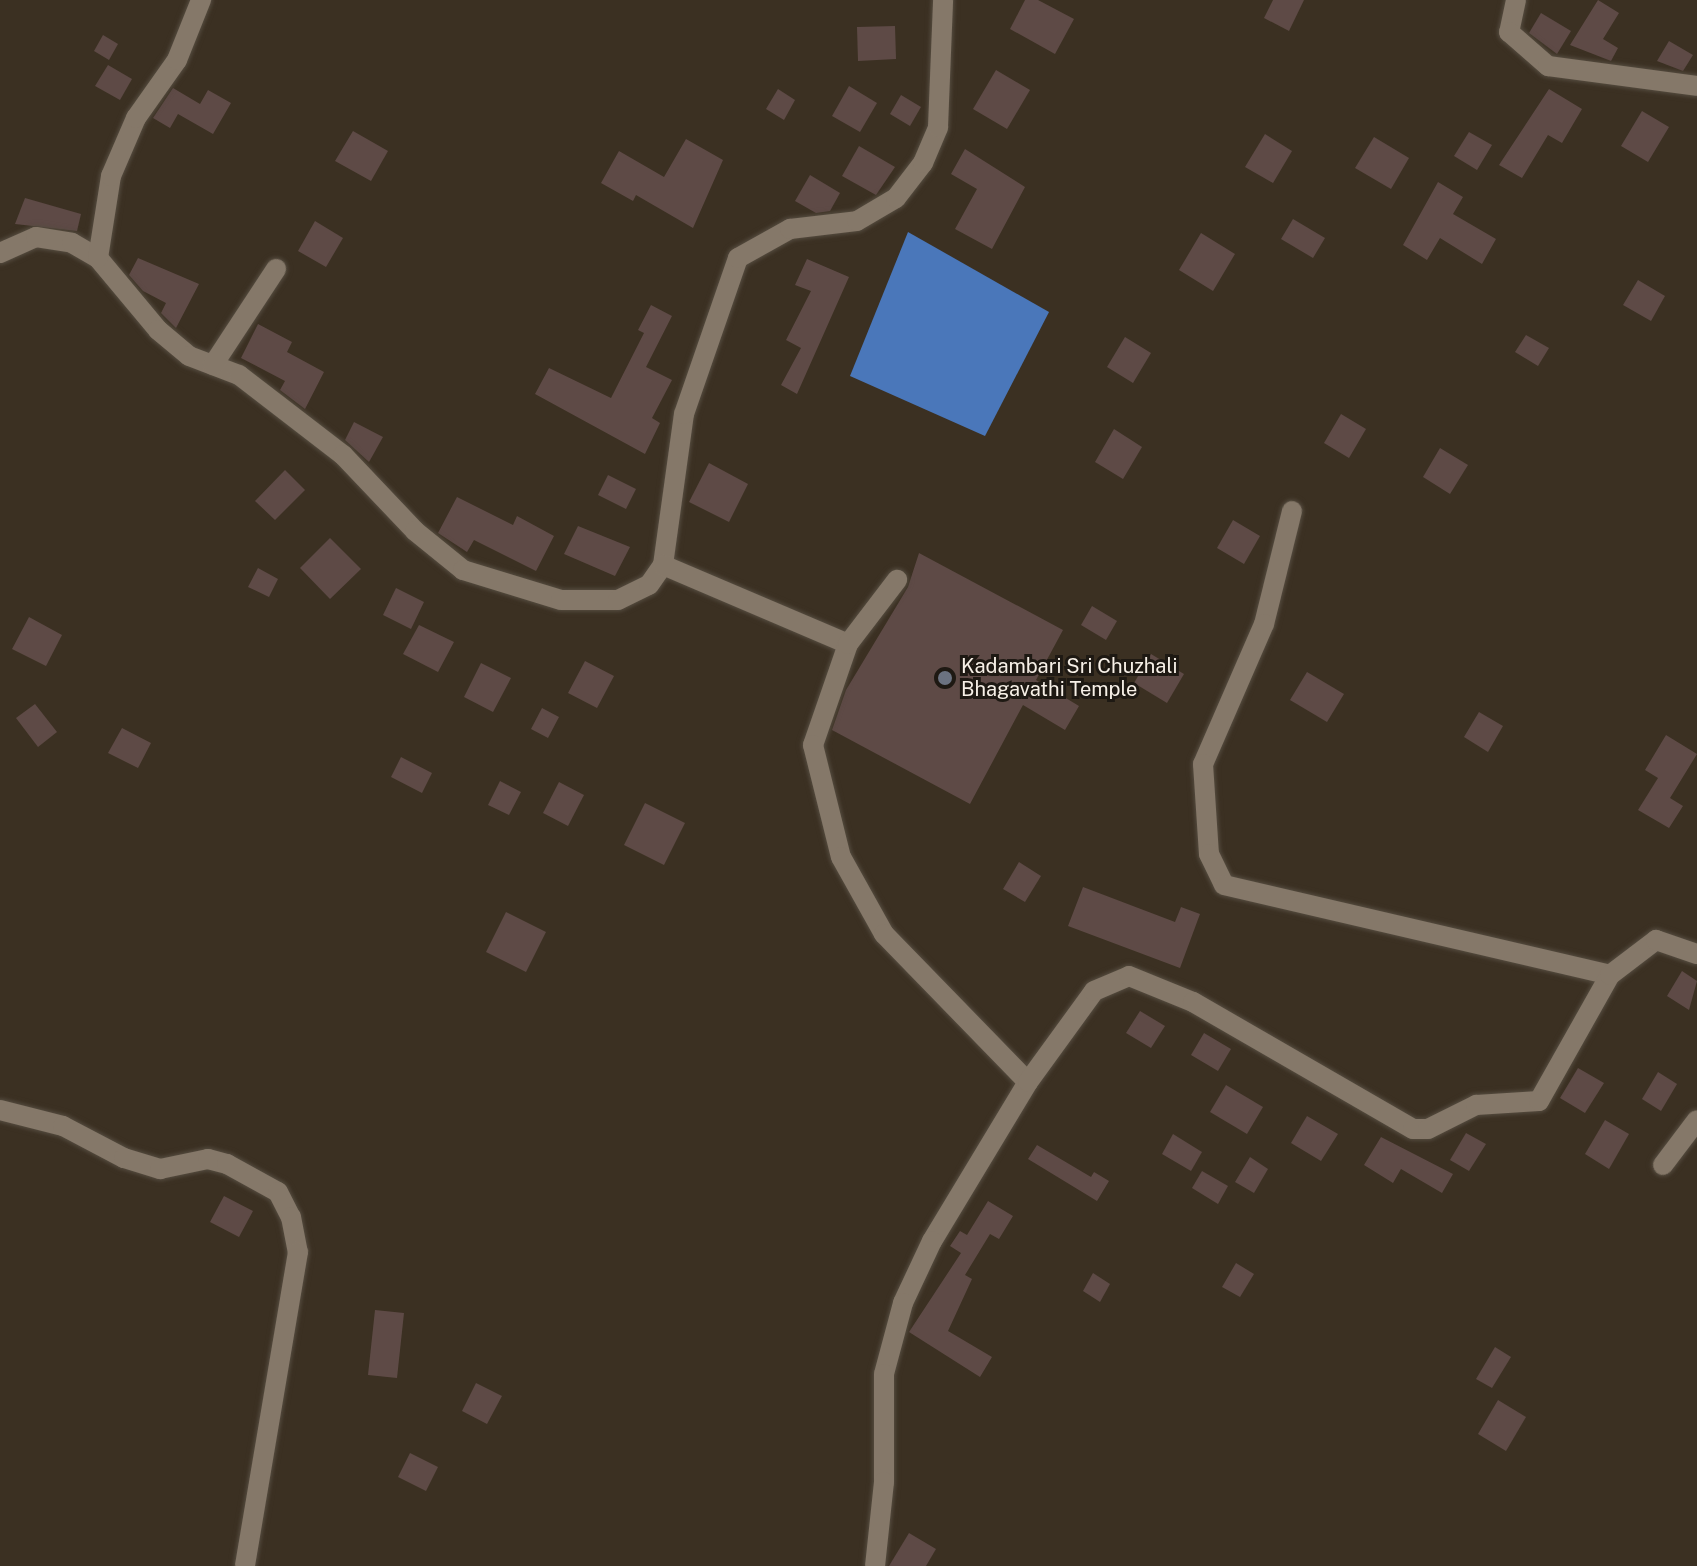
<!DOCTYPE html>
<style>
body{margin:0}
#map{position:relative;width:1697px;height:1566px;overflow:hidden;background:#3b3022;font-family:"Public Sans",sans-serif}
div>[style]{position:absolute}
[style*='--x']{left:calc(var(--x)*1px);top:calc(var(--y)*1px);width:calc(var(--w)*1px);rotate:calc(var(--a)*1deg)}
.water>*{inset:0;background:#4a77ba}
.building>*{inset:0;background:#5e4a46}
.roads{filter:drop-shadow(0 0 2px #554c40) drop-shadow(0 0 2px #554c40)}
.minor>*{height:20px;margin:-10px;padding:0 10px;transform-origin:10px;border-radius:10px;background:#857869}
.dots>*{width:22px;height:22px;translate:-50% -50%;box-sizing:border-box;border:4px solid #1e1913;border-radius:50%}
span{translate:-50% -50%;white-space:nowrap;text-align:center;line-height:1.15;-webkit-text-stroke:6px #1e1913;paint-order:stroke}
.poi-label{font-size:20px;color:#f7f0e7}
.left{translate:0 -50%;text-align:left}
</style>
<div id="map">
<div class="water">
<i style="clip-path:polygon(908px 232px,1049px 312px,985px 436px,850px 376px)"></i>
</div>
<div class="building">
<i style="clip-path:polygon(1025px 0,1038px 0,1074px 19px,1055px 54px,1010px 29px)"></i>
<i style="clip-path:polygon(1273px 0,1304px 0,1289px 31px,1264px 18px)"></i>
<i style="clip-path:polygon(1598px 0,1619px 13px,1603px 39px,1618px 48px,1611px 61px,1570px 45px)"></i>
<i style="clip-path:polygon(1541px 13px,1571px 31px,1557px 54px,1529px 33px)"></i>
<i style="clip-path:polygon(895px 26px,896px 59px,858px 61px,857px 27px)"></i>
<i style="clip-path:polygon(103px 35px,118px 44px,109px 60px,94px 51px)"></i>
<i style="clip-path:polygon(1669px 41px,1693px 55px,1683px 71px,1657px 61px)"></i>
<i style="clip-path:polygon(108px 65px,132px 79px,120px 100px,95px 86px)"></i>
<i style="clip-path:polygon(996px 70px,1030px 90px,1007px 129px,973px 109px)"></i>
<i style="clip-path:polygon(849px 86px,877px 103px,860px 132px,832px 116px)"></i>
<i style="clip-path:polygon(173px 88px,200px 104px,208px 90px,231px 103px,213px 134px,178px 114px,170px 128px,153px 118px)"></i>
<i style="clip-path:polygon(778px 89px,795px 100px,784px 120px,766px 109px)"></i>
<i style="clip-path:polygon(1549px 89px,1582px 109px,1562px 143px,1548px 135px,1522px 178px,1499px 165px)"></i>
<i style="clip-path:polygon(901px 95px,921px 107px,910px 126px,890px 114px)"></i>
<i style="clip-path:polygon(1642px 111px,1669px 127px,1648px 162px,1621px 146px)"></i>
<i style="clip-path:polygon(353px 131px,388px 151px,371px 181px,335px 161px)"></i>
<i style="clip-path:polygon(1469px 132px,1492px 145px,1477px 170px,1454px 156px)"></i>
<i style="clip-path:polygon(1265px 134px,1292px 151px,1273px 183px,1245px 167px)"></i>
<i style="clip-path:polygon(1374px 137px,1409px 158px,1391px 189px,1355px 168px)"></i>
<i style="clip-path:polygon(686px 139px,723px 160px,693px 228px,636px 195px,633px 201px,601px 183px,619px 151px,664px 177px)"></i>
<i style="clip-path:polygon(859px 146px,895px 167px,876px 195px,842px 176px)"></i>
<i style="clip-path:polygon(965px 149px,1025px 187px,992px 249px,955px 229px,977px 189px,951px 174px)"></i>
<i style="clip-path:polygon(810px 175px,840px 193px,830px 211px,816px 213px,795px 201px)"></i>
<i style="clip-path:polygon(1438px 182px,1463px 197px,1453px 214px,1496px 239px,1482px 264px,1440px 238px,1427px 260px,1403px 245px)"></i>
<i style="clip-path:polygon(25px 198px,81px 214px,77px 231px,15px 224px)"></i>
<i style="clip-path:polygon(1293px 219px,1325px 238px,1313px 258px,1281px 239px)"></i>
<i style="clip-path:polygon(315px 221px,343px 238px,326px 267px,298px 251px)"></i>
<i style="clip-path:polygon(1201px 233px,1235px 254px,1213px 291px,1179px 270px)"></i>
<i style="clip-path:polygon(138px 258px,199px 284px,176px 328px,161px 313px,166px 303px,143px 291px,129px 275px)"></i>
<i style="clip-path:polygon(807px 259px,849px 277px,797px 394px,781px 385px,801px 348px,786px 340px,811px 291px,795px 285px)"></i>
<i style="clip-path:polygon(1638px 280px,1665px 296px,1651px 321px,1623px 305px)"></i>
<i style="clip-path:polygon(651px 305px,672px 316px,646px 367px,672px 380px,652px 418px,660px 423px,645px 454px,535px 394px,549px 368px,611px 398px,644px 333px,638px 330px)"></i>
<i style="clip-path:polygon(258px 324px,292px 342px,287px 352px,324px 372px,305px 409px,280px 390px,285px 381px,241px 358px)"></i>
<i style="clip-path:polygon(1526px 335px,1549px 348px,1538px 366px,1515px 352px)"></i>
<i style="clip-path:polygon(1125px 337px,1151px 353px,1133px 383px,1107px 367px)"></i>
<i style="clip-path:polygon(1341px 414px,1366px 429px,1349px 458px,1324px 443px)"></i>
<i style="clip-path:polygon(354px 422px,383px 437px,369px 462px,345px 440px)"></i>
<i style="clip-path:polygon(1114px 429px,1142px 447px,1123px 479px,1095px 462px)"></i>
<i style="clip-path:polygon(1440px 448px,1468px 465px,1450px 494px,1423px 477px)"></i>
<i style="clip-path:polygon(709px 463px,748px 484px,729px 522px,689px 502px)"></i>
<i style="clip-path:polygon(285px 470px,305px 490px,275px 520px,255px 501px)"></i>
<i style="clip-path:polygon(608px 475px,636px 489px,626px 509px,598px 495px)"></i>
<i style="clip-path:polygon(457px 497px,513px 525px,517px 516px,554px 536px,536px 571px,474px 540px,467px 552px,438px 533px)"></i>
<i style="clip-path:polygon(1233px 520px,1260px 536px,1244px 564px,1217px 548px)"></i>
<i style="clip-path:polygon(578px 526px,630px 547px,615px 576px,564px 554px)"></i>
<i style="clip-path:polygon(330px 538px,361px 569px,330px 599px,300px 568px)"></i>
<i style="clip-path:polygon(919px 553px,1063px 630px,1036px 680px,1079px 706px,1065px 730px,1023px 705px,970px 804px,832px 730px,846px 690px,908px 587px)"></i>
<i style="clip-path:polygon(258px 568px,278px 579px,269px 597px,248px 587px)"></i>
<i style="clip-path:polygon(396px 588px,424px 602px,411px 629px,383px 615px)"></i>
<i style="clip-path:polygon(1092px 606px,1117px 621px,1106px 640px,1081px 625px)"></i>
<i style="clip-path:polygon(29px 617px,62px 635px,46px 666px,12px 649px)"></i>
<i style="clip-path:polygon(419px 625px,454px 642px,438px 672px,403px 654px)"></i>
<i style="clip-path:polygon(1151px 654px,1184px 674px,1167px 703px,1134px 683px)"></i>
<i style="clip-path:polygon(585px 661px,614px 676px,597px 708px,568px 693px)"></i>
<i style="clip-path:polygon(481px 663px,511px 678px,493px 712px,464px 697px)"></i>
<i style="clip-path:polygon(1307px 672px,1344px 694px,1327px 722px,1290px 700px)"></i>
<i style="clip-path:polygon(35px 704px,57px 732px,38px 747px,16px 718px)"></i>
<i style="clip-path:polygon(542px 708px,559px 717px,548px 738px,531px 729px)"></i>
<i style="clip-path:polygon(1479px 712px,1503px 726px,1488px 752px,1464px 737px)"></i>
<i style="clip-path:polygon(122px 728px,151px 743px,138px 768px,108px 753px)"></i>
<i style="clip-path:polygon(1666px 735px,1697px 754px,1670px 798px,1683px 806px,1669px 828px,1638px 810px,1658px 778px,1645px 770px)"></i>
<i style="clip-path:polygon(401px 757px,432px 773px,422px 793px,391px 777px)"></i>
<i style="clip-path:polygon(500px 781px,521px 792px,509px 815px,488px 805px)"></i>
<i style="clip-path:polygon(559px 782px,584px 795px,568px 826px,543px 813px)"></i>
<i style="clip-path:polygon(645px 803px,685px 823px,664px 865px,624px 845px)"></i>
<i style="clip-path:polygon(1019px 862px,1041px 876px,1025px 902px,1003px 889px)"></i>
<i style="clip-path:polygon(1083px 887px,1175px 922px,1181px 907px,1200px 914px,1180px 968px,1068px 926px)"></i>
<i style="clip-path:polygon(506px 912px,546px 932px,526px 972px,486px 952px)"></i>
<i style="clip-path:polygon(1682px 971px,1697px 981px,1689px 1010px,1667px 996px)"></i>
<i style="clip-path:polygon(1140px 1011px,1165px 1026px,1151px 1048px,1126px 1033px)"></i>
<i style="clip-path:polygon(1204px 1033px,1231px 1049px,1218px 1071px,1191px 1055px)"></i>
<i style="clip-path:polygon(1578px 1068px,1604px 1083px,1585px 1113px,1560px 1098px)"></i>
<i style="clip-path:polygon(1658px 1072px,1677px 1084px,1661px 1111px,1642px 1099px)"></i>
<i style="clip-path:polygon(1226px 1085px,1263px 1107px,1247px 1134px,1210px 1112px)"></i>
<i style="clip-path:polygon(1307px 1116px,1338px 1134px,1321px 1161px,1291px 1143px)"></i>
<i style="clip-path:polygon(1605px 1120px,1629px 1134px,1609px 1169px,1585px 1154px)"></i>
<i style="clip-path:polygon(1466px 1133px,1486px 1144px,1469px 1171px,1450px 1160px)"></i>
<i style="clip-path:polygon(1173px 1134px,1202px 1152px,1191px 1171px,1162px 1154px)"></i>
<i style="clip-path:polygon(1381px 1137px,1453px 1174px,1442px 1193px,1401px 1169px,1393px 1183px,1364px 1165px)"></i>
<i style="clip-path:polygon(1037px 1145px,1091px 1177px,1094px 1172px,1109px 1181px,1097px 1201px,1028px 1159px)"></i>
<i style="clip-path:polygon(1250px 1157px,1268px 1169px,1254px 1193px,1235px 1182px)"></i>
<i style="clip-path:polygon(1202px 1171px,1228px 1186px,1218px 1204px,1192px 1188px)"></i>
<i style="clip-path:polygon(224px 1196px,253px 1211px,239px 1237px,210px 1222px)"></i>
<i style="clip-path:polygon(988px 1201px,1013px 1216px,999px 1239px,990px 1234px,965px 1275px,972px 1279px,948px 1331px,992px 1357px,980px 1377px,909px 1332px,961px 1253px,950px 1246px,960px 1231px,967px 1235px)"></i>
<i style="clip-path:polygon(1236px 1263px,1254px 1274px,1240px 1297px,1222px 1287px)"></i>
<i style="clip-path:polygon(1093px 1273px,1110px 1284px,1100px 1302px,1083px 1291px)"></i>
<i style="clip-path:polygon(375px 1310px,404px 1313px,397px 1378px,368px 1375px)"></i>
<i style="clip-path:polygon(1495px 1347px,1511px 1357px,1492px 1388px,1476px 1379px)"></i>
<i style="clip-path:polygon(476px 1383px,502px 1396px,487px 1424px,462px 1411px)"></i>
<i style="clip-path:polygon(1498px 1400px,1526px 1417px,1506px 1451px,1478px 1434px)"></i>
<i style="clip-path:polygon(410px 1453px,438px 1467px,426px 1491px,398px 1477px)"></i>
<i style="clip-path:polygon(909px 1533px,936px 1549px,926px 1566px,889px 1566px)"></i>
</div>
<div class="roads">
<div class="minor">
<i style="--x:1516;--y:0;--w:33;--a:102"></i>
<i style="--x:1509;--y:32;--w:52;--a:41.1"></i>
<i style="--x:1548;--y:66;--w:150;--a:7.6"></i>
<i style="--x:0;--y:253;--w:39;--a:-24"></i>
<i style="--x:36;--y:237;--w:36;--a:9"></i>
<i style="--x:72;--y:243;--w:30;--a:30"></i>
<i style="--x:98;--y:258;--w:94;--a:50.2"></i>
<i style="--x:158;--y:330;--w:40;--a:40"></i>
<i style="--x:189;--y:356;--w:53;--a:20.8"></i>
<i style="--x:239;--y:375;--w:131;--a:37.6"></i>
<i style="--x:343;--y:455;--w:105;--a:46.5"></i>
<i style="--x:415;--y:531;--w:62;--a:39.1"></i>
<i style="--x:463;--y:570;--w:102;--a:17"></i>
<i style="--x:561;--y:600;--w:57;--a:0"></i>
<i style="--x:618;--y:600;--w:34;--a:-26"></i>
<i style="--x:649;--y:585;--w:24;--a:-55"></i>
<i style="--x:663;--y:565;--w:152;--a:-82.1"></i>
<i style="--x:684;--y:414;--w:165;--a:-70.9"></i>
<i style="--x:738;--y:258;--w:60;--a:-29.1"></i>
<i style="--x:790;--y:229;--w:67;--a:-6.8"></i>
<i style="--x:857;--y:221;--w:45;--a:-30.5"></i>
<i style="--x:896;--y:198;--w:44;--a:-52.4"></i>
<i style="--x:923;--y:163;--w:39;--a:-67"></i>
<i style="--x:938;--y:127;--w:127;--a:-87.7"></i>
<i style="--x:98;--y:258;--w:83;--a:-81"></i>
<i style="--x:111;--y:176;--w:63;--a:-66.7"></i>
<i style="--x:136;--y:118;--w:71;--a:-54.7"></i>
<i style="--x:177;--y:60;--w:65;--a:-68.2"></i>
<i style="--x:213;--y:365;--w:115;--a:-56.7"></i>
<i style="--x:1292;--y:511;--w:116;--a:103.9"></i>
<i style="--x:1264;--y:624;--w:153;--a:113.5"></i>
<i style="--x:1203;--y:764;--w:90;--a:86.2"></i>
<i style="--x:1209;--y:854;--w:34;--a:64"></i>
<i style="--x:1224;--y:885;--w:396;--a:13.1"></i>
<i style="--x:663;--y:565;--w:201;--a:23.1"></i>
<i style="--x:848;--y:644;--w:107;--a:109.1"></i>
<i style="--x:813;--y:745;--w:115;--a:76"></i>
<i style="--x:841;--y:857;--w:88;--a:60.8"></i>
<i style="--x:884;--y:934;--w:206;--a:45.8"></i>
<i style="--x:1028;--y:1082;--w:186;--a:121.1"></i>
<i style="--x:932;--y:1241;--w:68;--a:115.1"></i>
<i style="--x:903;--y:1303;--w:73;--a:105"></i>
<i style="--x:884;--y:1374;--w:108;--a:90"></i>
<i style="--x:884;--y:1482;--w:84;--a:96.1"></i>
<i style="--x:848;--y:644;--w:81;--a:-52.6"></i>
<i style="--x:1028;--y:1082;--w:112;--a:-54"></i>
<i style="--x:1094;--y:991;--w:38;--a:-23"></i>
<i style="--x:1129;--y:976;--w:69;--a:22.1"></i>
<i style="--x:1193;--y:1002;--w:254;--a:30"></i>
<i style="--x:1413;--y:1129;--w:15;--a:0"></i>
<i style="--x:1428;--y:1129;--w:54;--a:-26.6"></i>
<i style="--x:1476;--y:1105;--w:63;--a:-3.6"></i>
<i style="--x:1539;--y:1101;--w:145;--a:-60.6"></i>
<i style="--x:1610;--y:975;--w:58;--a:-37.3"></i>
<i style="--x:1656;--y:940;--w:43;--a:18.9"></i>
<i style="--x:0;--y:1110;--w:65;--a:14.3"></i>
<i style="--x:63;--y:1126;--w:69;--a:27.7"></i>
<i style="--x:124;--y:1158;--w:38;--a:17"></i>
<i style="--x:160;--y:1169;--w:49;--a:-11.8"></i>
<i style="--x:208;--y:1159;--w:20;--a:15"></i>
<i style="--x:227;--y:1164;--w:58;--a:28.8"></i>
<i style="--x:278;--y:1192;--w:28;--a:63"></i>
<i style="--x:291;--y:1217;--w:36;--a:79"></i>
<i style="--x:298;--y:1252;--w:318;--a:99.6"></i>
<i style="--x:1663;--y:1165;--w:56;--a:-52.9"></i>
</div>
</div>
<div class="dots">
<i style="left:945px;top:678px;background:#6b7280"></i>
</div>
<div class="poi-label">
<span class="left" style="left:961px;top:678px">Kadambari Sri Chuzhali<br>Bhagavathi Temple</span>
</div>
</div>
